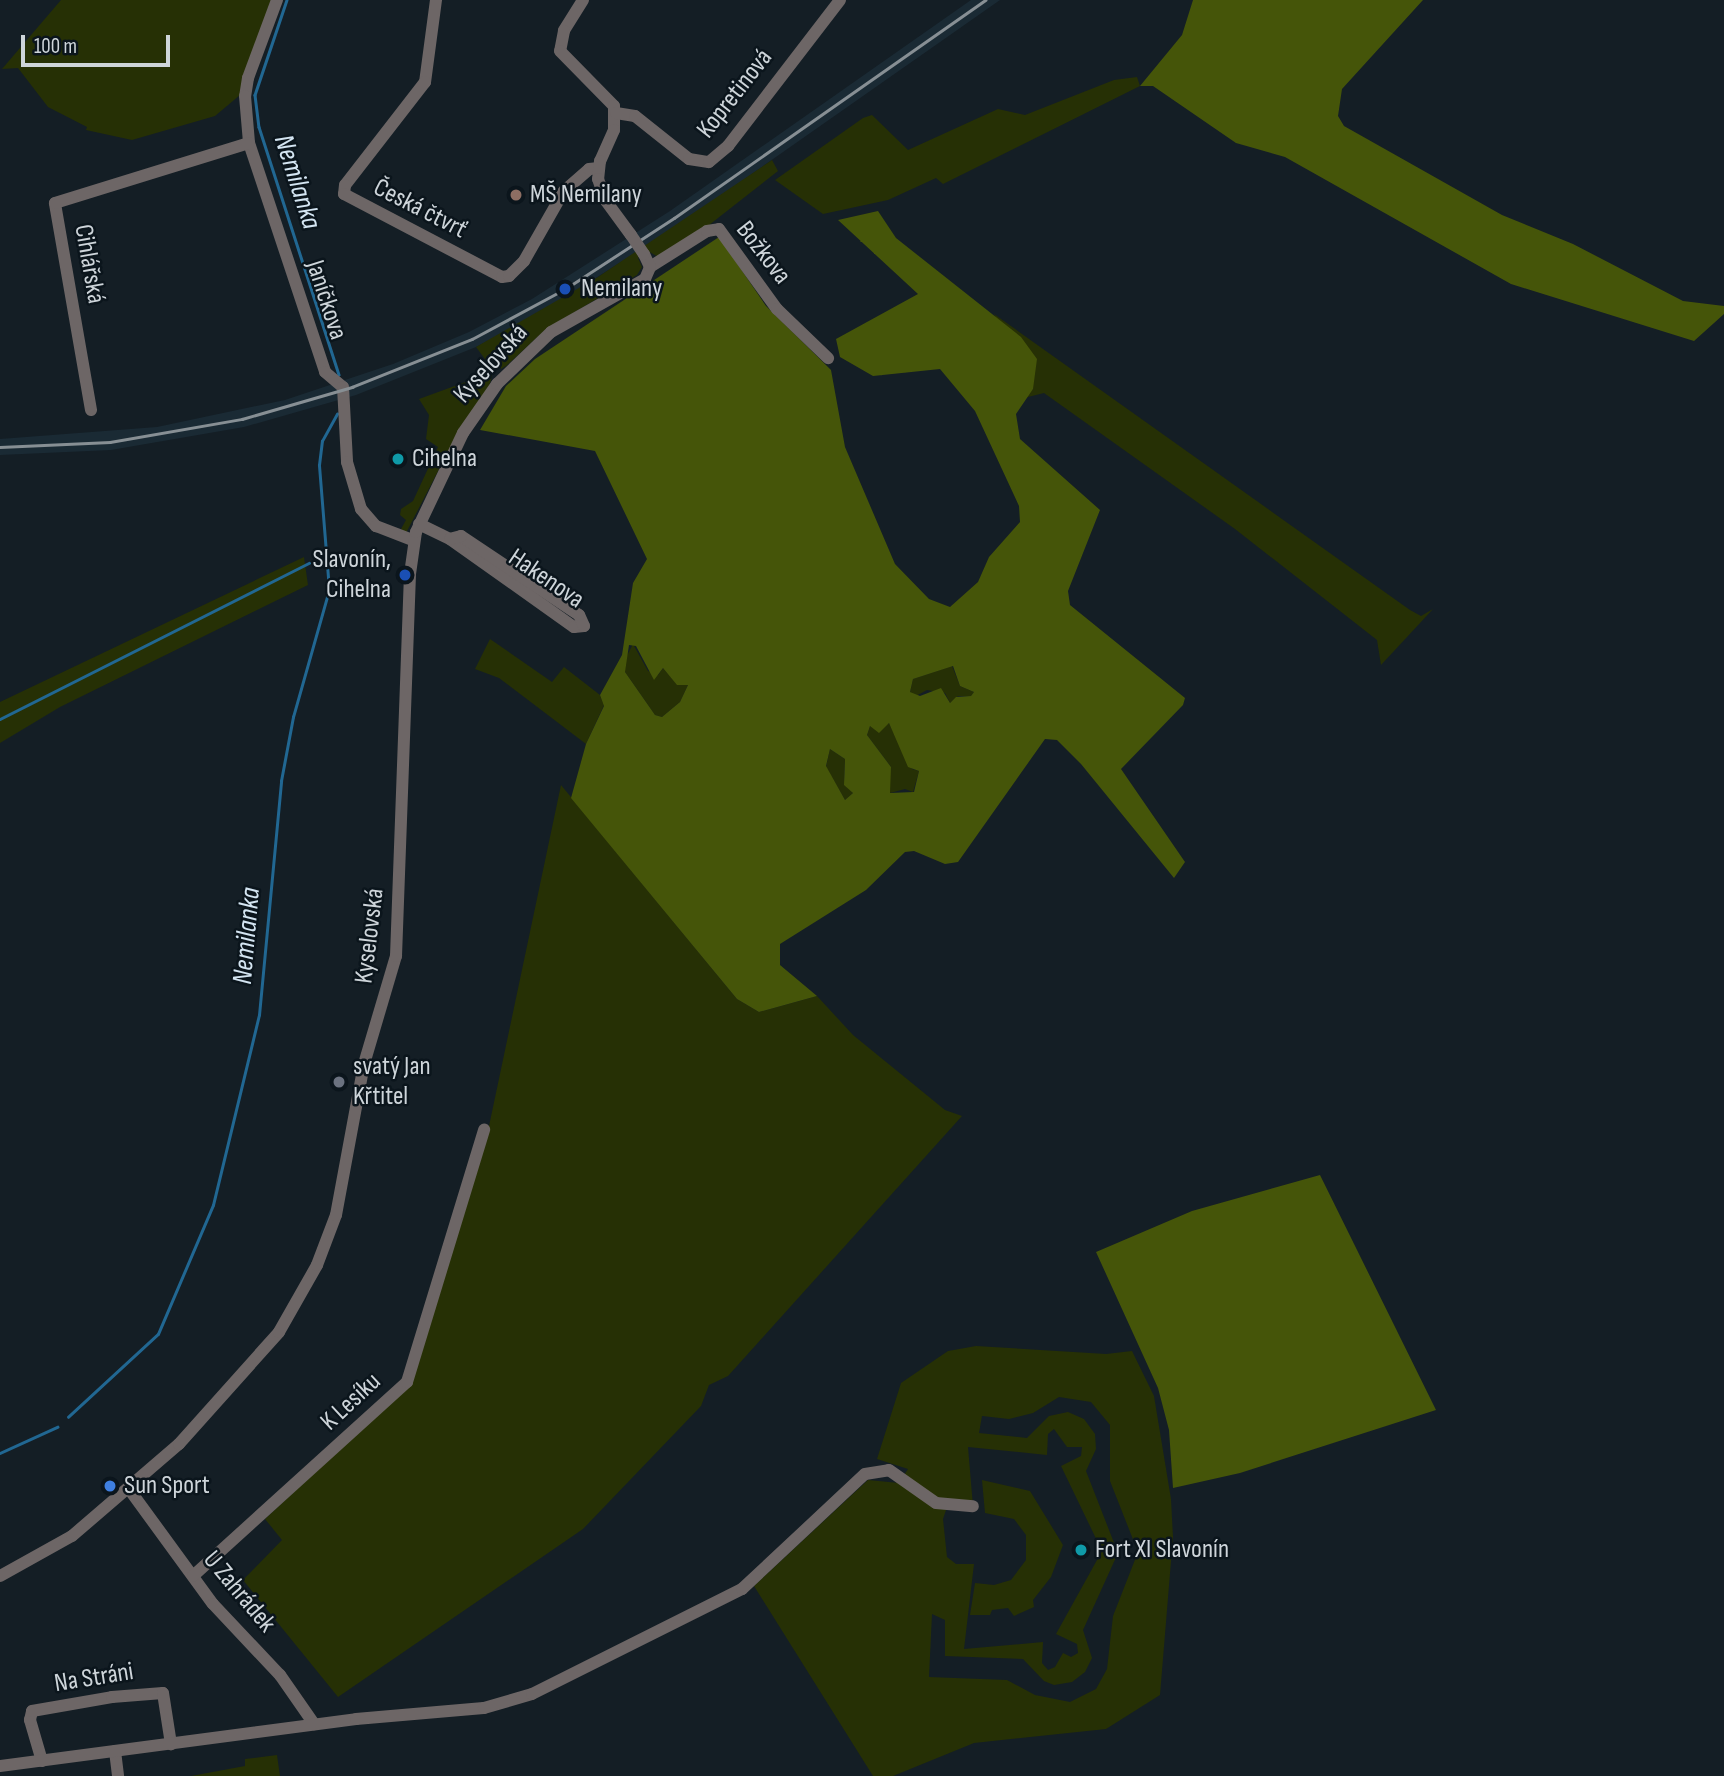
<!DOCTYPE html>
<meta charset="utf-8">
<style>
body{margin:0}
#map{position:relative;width:1724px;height:1776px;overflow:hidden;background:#141e25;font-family:"Sofia Sans Condensed",sans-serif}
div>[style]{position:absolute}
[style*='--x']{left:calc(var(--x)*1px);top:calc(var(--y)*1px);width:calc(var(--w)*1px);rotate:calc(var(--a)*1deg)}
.built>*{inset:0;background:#1a2a34}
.green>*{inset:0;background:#263005}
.forest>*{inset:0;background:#455509}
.stream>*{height:2.5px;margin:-1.25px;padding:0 1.25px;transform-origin:1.25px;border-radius:1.25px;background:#216792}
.minor>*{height:12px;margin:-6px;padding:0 6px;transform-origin:6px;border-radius:6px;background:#6d6666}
.rail>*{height:2.5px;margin:-1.25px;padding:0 1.25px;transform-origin:1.25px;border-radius:1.25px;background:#878f94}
.minor-bridge>*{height:12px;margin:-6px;padding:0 6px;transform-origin:6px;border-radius:6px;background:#6d6666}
.dots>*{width:19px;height:19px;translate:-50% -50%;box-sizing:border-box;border:4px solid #0b151c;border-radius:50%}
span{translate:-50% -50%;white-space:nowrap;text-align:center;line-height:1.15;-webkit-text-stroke:5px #0b151c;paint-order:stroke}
.street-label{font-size:26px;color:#ced5da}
.poi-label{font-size:26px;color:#ced5da}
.left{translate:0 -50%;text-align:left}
.right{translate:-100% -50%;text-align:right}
.water-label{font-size:28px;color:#d4e5f2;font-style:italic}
.scale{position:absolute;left:21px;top:35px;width:149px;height:32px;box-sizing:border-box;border:4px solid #ced5da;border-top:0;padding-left:9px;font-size:21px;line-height:24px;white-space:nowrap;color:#ced5da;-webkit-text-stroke:5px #0b151c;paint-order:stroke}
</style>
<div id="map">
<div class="built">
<i style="clip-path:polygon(971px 0,1000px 0,679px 225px,541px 313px,476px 347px,356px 395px,244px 427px,111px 450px,0 455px,0 439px,157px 427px,285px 400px,393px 364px,469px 332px,532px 299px,670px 211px)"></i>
</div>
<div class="green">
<i style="clip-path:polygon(61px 0,273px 0,240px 95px,215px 116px,132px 140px,86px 130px,87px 127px,48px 107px,18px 68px,2px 69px)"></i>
<i style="clip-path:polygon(1137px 77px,1140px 86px,943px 184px,936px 178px,888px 200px,823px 214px,775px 180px,863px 118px,872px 115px,908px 150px,998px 109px,1025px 115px,1114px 80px)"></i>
<i style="clip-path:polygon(772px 160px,778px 171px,704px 229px,660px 258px,648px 251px,638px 258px,642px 267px,637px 275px,546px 329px,506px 366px,501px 369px,496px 358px,488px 363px,476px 347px,598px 277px)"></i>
<i style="clip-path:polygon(994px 314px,1410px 610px,1421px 616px,1433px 609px,1381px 665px,1377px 640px,1235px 529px,1044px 393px,1024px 398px,1033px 389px)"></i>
<i style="clip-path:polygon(493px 372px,489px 387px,451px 446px,406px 533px,401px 529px,406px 520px,400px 515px,401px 509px,413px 501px,438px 447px,426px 439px,429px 415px,419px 399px)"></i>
<i style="clip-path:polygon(304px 557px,308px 585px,60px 707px,0 743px,0 702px)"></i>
<i style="clip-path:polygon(490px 639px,552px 682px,564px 667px,600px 695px,604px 705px,586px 744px,499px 678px,475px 669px)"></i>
<i style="clip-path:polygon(633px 644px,648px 671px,658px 675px,663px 668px,677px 684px,688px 685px,680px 702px,662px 717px,655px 715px,625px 672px,623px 663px)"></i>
<i style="clip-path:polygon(952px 666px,960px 686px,974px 692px,971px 696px,958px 696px,950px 703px,945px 693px,927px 690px,914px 697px,910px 692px,913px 679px)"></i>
<i style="clip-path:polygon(889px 723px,912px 769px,919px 771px,913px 792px,905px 789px,890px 793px,887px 788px,891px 767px,867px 735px,870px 726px,882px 728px)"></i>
<i style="clip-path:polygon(830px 749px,845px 759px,844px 780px,853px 793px,845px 800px,826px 767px)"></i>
<i style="clip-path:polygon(561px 785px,737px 999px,759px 1012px,817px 996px,853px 1035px,945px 1110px,962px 1116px,728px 1376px,709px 1385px,701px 1406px,583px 1529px,338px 1697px,243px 1580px,282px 1540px,265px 1519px,410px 1384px,485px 1145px)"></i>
<i style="clip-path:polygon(evenodd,976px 1346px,1106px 1354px,1132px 1351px,1154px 1396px,1171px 1499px,1173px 1537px,1160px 1695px,1106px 1729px,974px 1743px,893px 1776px,873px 1776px,754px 1586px,868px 1480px,899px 1483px,908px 1469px,877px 1459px,901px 1383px,948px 1351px,976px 1346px,1059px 1397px,1091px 1402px,1110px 1425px,1110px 1481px,1138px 1552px,1113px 1616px,1107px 1669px,1096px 1689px,1070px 1702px,1035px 1695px,1007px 1680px,929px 1677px,932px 1614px,945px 1620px,945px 1656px,1023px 1659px,1044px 1681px,1054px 1685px,1072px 1682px,1085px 1672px,1092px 1658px,1083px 1630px,1118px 1553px,1086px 1471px,1096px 1449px,1095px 1434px,1084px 1419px,1068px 1412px,1049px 1416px,1027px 1438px,979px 1433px,982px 1416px,1009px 1419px,1033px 1413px,1059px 1397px,976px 1346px,1054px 1429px,1067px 1447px,1082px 1447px,1081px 1456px,1061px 1466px,1102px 1551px,1056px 1634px,1077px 1644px,1078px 1653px,1071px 1657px,1063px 1653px,1055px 1667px,1048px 1670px,1042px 1663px,1043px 1642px,964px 1649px,974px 1564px,956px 1564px,947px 1557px,943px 1519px,947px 1507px,973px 1506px,968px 1447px,1047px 1455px,1048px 1434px,1054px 1429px)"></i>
<i style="clip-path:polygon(982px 1480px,1030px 1491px,1063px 1545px,1051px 1577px,1033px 1600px,1034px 1607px,1014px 1616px,1008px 1608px,992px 1610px,990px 1615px,970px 1615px,975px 1583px,994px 1585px,1011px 1580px,1026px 1560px,1026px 1535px,1014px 1519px,985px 1513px)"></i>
<i style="clip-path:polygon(277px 1755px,280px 1776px,191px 1776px,245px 1766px,245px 1759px)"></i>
</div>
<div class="forest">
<i style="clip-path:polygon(1193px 0,1423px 0,1342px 89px,1338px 116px,1344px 126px,1502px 215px,1573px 244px,1683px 301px,1724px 306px,1724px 314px,1694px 341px,1511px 284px,1285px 157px,1236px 143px,1153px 86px,1140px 86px,1182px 35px)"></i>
<i style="clip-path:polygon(evenodd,878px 211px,896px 238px,1021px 337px,1037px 359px,1033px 389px,1016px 414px,1020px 439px,1100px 510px,1068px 591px,1070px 605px,1185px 698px,1183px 705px,1121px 769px,1185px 862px,1174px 878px,1081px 764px,1057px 740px,1045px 739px,958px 862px,945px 864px,914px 851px,905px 852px,866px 890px,780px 944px,780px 965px,817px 996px,759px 1012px,737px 999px,571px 798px,586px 744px,604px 706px,600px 695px,622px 655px,633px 583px,647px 559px,595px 451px,480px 430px,506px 386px,535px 359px,719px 237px,766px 306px,831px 370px,845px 447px,895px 564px,929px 599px,950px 607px,978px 582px,989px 557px,1020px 522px,1019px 506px,975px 411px,940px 369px,873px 376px,840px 357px,836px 339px,918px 294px,838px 220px,878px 211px,629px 645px,636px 646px,654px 680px,663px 668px,677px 685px,688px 685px,680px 702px,662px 717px,655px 715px,625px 672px,629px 645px,878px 211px,953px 666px,960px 686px,974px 692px,971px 696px,956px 697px,950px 703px,941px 688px,920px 696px,910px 692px,913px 679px,953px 666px,878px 211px,889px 723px,908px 767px,919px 771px,914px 792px,890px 793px,891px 767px,867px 735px,870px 726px,879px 733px,889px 723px,878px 211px,830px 749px,845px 759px,844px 785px,853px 793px,845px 800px,826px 766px,830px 749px)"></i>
<i style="clip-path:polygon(1320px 1175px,1436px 1410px,1240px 1473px,1173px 1488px,1169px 1430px,1158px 1388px,1096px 1252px,1192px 1211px)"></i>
</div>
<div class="stream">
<i style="--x:287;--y:0;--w:100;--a:108.6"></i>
<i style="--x:255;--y:95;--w:32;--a:83"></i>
<i style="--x:259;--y:127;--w:260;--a:72.1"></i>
<i style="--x:318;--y:559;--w:11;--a:-27"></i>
<i style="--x:0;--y:719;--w:346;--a:-26.8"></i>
<i style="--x:68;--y:1417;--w:122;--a:-42.7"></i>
<i style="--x:158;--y:1334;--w:140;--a:-66.9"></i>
<i style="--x:213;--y:1205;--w:195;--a:-76.4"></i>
<i style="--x:259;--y:1015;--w:235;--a:-84.6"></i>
<i style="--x:281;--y:781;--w:65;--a:-79.4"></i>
<i style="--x:293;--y:717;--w:132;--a:-74.2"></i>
<i style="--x:329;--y:590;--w:125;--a:-94.6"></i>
<i style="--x:319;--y:465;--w:24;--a:-83"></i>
<i style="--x:322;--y:441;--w:31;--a:-61"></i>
<i style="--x:0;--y:1453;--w:63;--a:-24.5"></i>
</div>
<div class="minor">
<i style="--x:277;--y:0;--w:83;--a:110.4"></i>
<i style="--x:248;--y:78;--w:18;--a:99"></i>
<i style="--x:245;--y:96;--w:47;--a:85.1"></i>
<i style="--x:249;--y:143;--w:241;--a:71.6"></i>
<i style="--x:325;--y:372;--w:23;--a:40"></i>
<i style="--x:343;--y:387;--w:75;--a:86.9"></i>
<i style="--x:347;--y:462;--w:49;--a:73.4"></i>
<i style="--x:361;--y:509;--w:23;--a:49"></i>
<i style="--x:376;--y:526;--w:40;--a:21"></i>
<i style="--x:436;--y:0;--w:83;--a:97.6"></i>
<i style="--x:425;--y:82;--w:130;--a:127.8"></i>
<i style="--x:345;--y:185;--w:9;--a:96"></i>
<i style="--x:344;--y:194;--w:178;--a:27.7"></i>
<i style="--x:502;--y:277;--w:7;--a:-8"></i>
<i style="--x:509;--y:276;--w:21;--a:-45"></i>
<i style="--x:524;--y:261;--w:81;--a:-60.3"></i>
<i style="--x:564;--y:191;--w:33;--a:-41"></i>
<i style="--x:589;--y:169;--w:10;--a:-6"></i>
<i style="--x:583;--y:0;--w:36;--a:122"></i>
<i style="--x:564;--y:31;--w:20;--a:101"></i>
<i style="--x:560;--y:51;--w:77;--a:45.5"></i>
<i style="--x:614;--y:106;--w:24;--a:90"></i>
<i style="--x:614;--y:130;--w:34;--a:114"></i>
<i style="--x:600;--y:161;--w:18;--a:96"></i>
<i style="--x:598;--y:179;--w:23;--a:70"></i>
<i style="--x:606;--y:201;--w:42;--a:53.7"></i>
<i style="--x:616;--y:113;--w:19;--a:9"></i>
<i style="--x:635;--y:116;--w:69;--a:38.5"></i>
<i style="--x:689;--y:159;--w:20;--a:9"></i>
<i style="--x:709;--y:162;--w:25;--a:-40"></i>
<i style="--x:728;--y:146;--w:184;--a:-52.5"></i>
<i style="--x:650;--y:267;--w:67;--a:-32.3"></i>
<i style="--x:707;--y:231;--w:12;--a:-9"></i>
<i style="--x:719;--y:229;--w:99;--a:54.1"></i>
<i style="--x:777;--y:309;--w:71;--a:43.9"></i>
<i style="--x:91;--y:410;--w:210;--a:-99.9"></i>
<i style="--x:55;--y:203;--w:203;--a:-17.2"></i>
<i style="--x:419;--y:524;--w:34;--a:26"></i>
<i style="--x:450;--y:539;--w:152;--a:35.4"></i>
<i style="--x:574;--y:627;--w:10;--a:-6"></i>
<i style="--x:584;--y:626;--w:12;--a:-114"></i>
<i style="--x:579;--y:615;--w:142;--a:-146.2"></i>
<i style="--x:461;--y:536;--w:11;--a:165"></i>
<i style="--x:129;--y:1489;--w:142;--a:53.9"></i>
<i style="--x:213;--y:1604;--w:98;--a:46.7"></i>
<i style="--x:280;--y:1675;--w:60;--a:55.2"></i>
<i style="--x:0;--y:1576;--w:82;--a:-29.1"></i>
<i style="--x:72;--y:1536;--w:141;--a:-40.7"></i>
<i style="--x:179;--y:1444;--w:150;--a:-48.2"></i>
<i style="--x:279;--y:1332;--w:77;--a:-60.4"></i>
<i style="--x:317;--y:1265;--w:53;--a:-69.2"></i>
<i style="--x:336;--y:1215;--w:154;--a:-79.5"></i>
<i style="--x:364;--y:1064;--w:113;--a:-73.5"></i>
<i style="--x:396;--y:956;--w:382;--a:-87.9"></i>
<i style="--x:410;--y:574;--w:42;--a:-81.9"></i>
<i style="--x:416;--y:532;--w:110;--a:-64.6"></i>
<i style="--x:463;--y:433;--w:60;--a:-55.2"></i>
<i style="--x:497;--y:384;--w:75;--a:-43.9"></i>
<i style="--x:551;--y:332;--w:108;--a:-29.4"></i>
<i style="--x:645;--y:279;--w:13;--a:-67"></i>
<i style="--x:650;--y:267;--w:14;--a:-115"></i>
<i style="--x:193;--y:1576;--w:289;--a:-42.2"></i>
<i style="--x:407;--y:1382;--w:264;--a:-73"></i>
<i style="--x:115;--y:1751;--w:25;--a:83"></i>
<i style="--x:42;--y:1761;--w:43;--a:-106.3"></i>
<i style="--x:30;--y:1720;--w:9;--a:-77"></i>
<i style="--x:32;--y:1711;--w:81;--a:-9.9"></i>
<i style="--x:112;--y:1697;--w:51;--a:-4.5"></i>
<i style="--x:163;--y:1693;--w:52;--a:81.1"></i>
<i style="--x:0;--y:1766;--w:359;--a:-7.5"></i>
<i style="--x:356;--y:1719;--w:128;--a:-4.9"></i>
<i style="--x:484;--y:1708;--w:50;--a:-16.3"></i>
<i style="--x:532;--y:1694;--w:235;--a:-26.6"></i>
<i style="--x:742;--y:1589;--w:168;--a:-43.1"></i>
<i style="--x:865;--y:1474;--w:24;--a:-9"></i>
<i style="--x:889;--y:1470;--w:57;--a:35.1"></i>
<i style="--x:936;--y:1503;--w:37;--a:5"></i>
</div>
<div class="rail">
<i style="--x:0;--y:447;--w:110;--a:-2.6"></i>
<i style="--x:110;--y:442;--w:134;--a:-9.9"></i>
<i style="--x:242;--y:419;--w:115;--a:-16.2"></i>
<i style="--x:352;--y:387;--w:129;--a:-21.8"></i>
<i style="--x:472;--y:339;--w:106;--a:-28.3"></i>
<i style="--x:565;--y:289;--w:130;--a:-33.1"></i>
<i style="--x:674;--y:218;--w:380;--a:-35"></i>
</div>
<div class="minor-bridge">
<i style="--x:631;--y:235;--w:23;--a:56"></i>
</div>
<div class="dots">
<i style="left:516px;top:195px;background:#8d6e63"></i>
<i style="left:565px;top:289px;background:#1a4fb4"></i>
<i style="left:398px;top:459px;background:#0f9aa8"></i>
<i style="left:405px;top:575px;background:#1a4fb4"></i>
<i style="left:339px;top:1082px;background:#6b7280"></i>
<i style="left:110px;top:1486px;background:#3f7fe0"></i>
<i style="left:1081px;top:1550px;background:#0f9aa8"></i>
</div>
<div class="street-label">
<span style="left:735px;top:94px;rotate:-52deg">Kopretinová</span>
<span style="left:420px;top:209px;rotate:27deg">Česká čtvrť</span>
<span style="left:763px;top:253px;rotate:52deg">Božkova</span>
<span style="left:89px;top:264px;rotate:80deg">Cihlářská</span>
<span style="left:326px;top:300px;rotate:72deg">Janíčkova</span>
<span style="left:491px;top:364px;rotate:-48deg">Kyselovská</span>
<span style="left:546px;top:579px;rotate:34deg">Hakenova</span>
<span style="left:370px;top:936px;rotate:-83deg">Kyselovská</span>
<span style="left:351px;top:1402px;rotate:-43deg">K Lesíku</span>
<span style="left:239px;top:1592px;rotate:50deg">U Zahrádek</span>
<span style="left:94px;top:1678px;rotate:-9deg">Na Stráni</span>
</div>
<div class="poi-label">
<span class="left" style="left:530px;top:195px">MŠ Nemilany</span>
<span class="left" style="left:581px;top:289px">Nemilany</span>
<span class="left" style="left:412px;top:459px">Cihelna</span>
<span class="right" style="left:391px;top:575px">Slavonín,<br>Cihelna</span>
<span class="left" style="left:353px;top:1082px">svatý Jan<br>Křtitel</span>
<span class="left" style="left:124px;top:1486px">Sun Sport</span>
<span class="left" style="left:1095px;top:1550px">Fort XI Slavonín</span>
</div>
<div class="water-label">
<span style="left:297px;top:182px;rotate:72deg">Nemilanka</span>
<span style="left:247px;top:936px;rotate:-85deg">Nemilanka</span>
</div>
<div class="scale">100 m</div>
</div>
